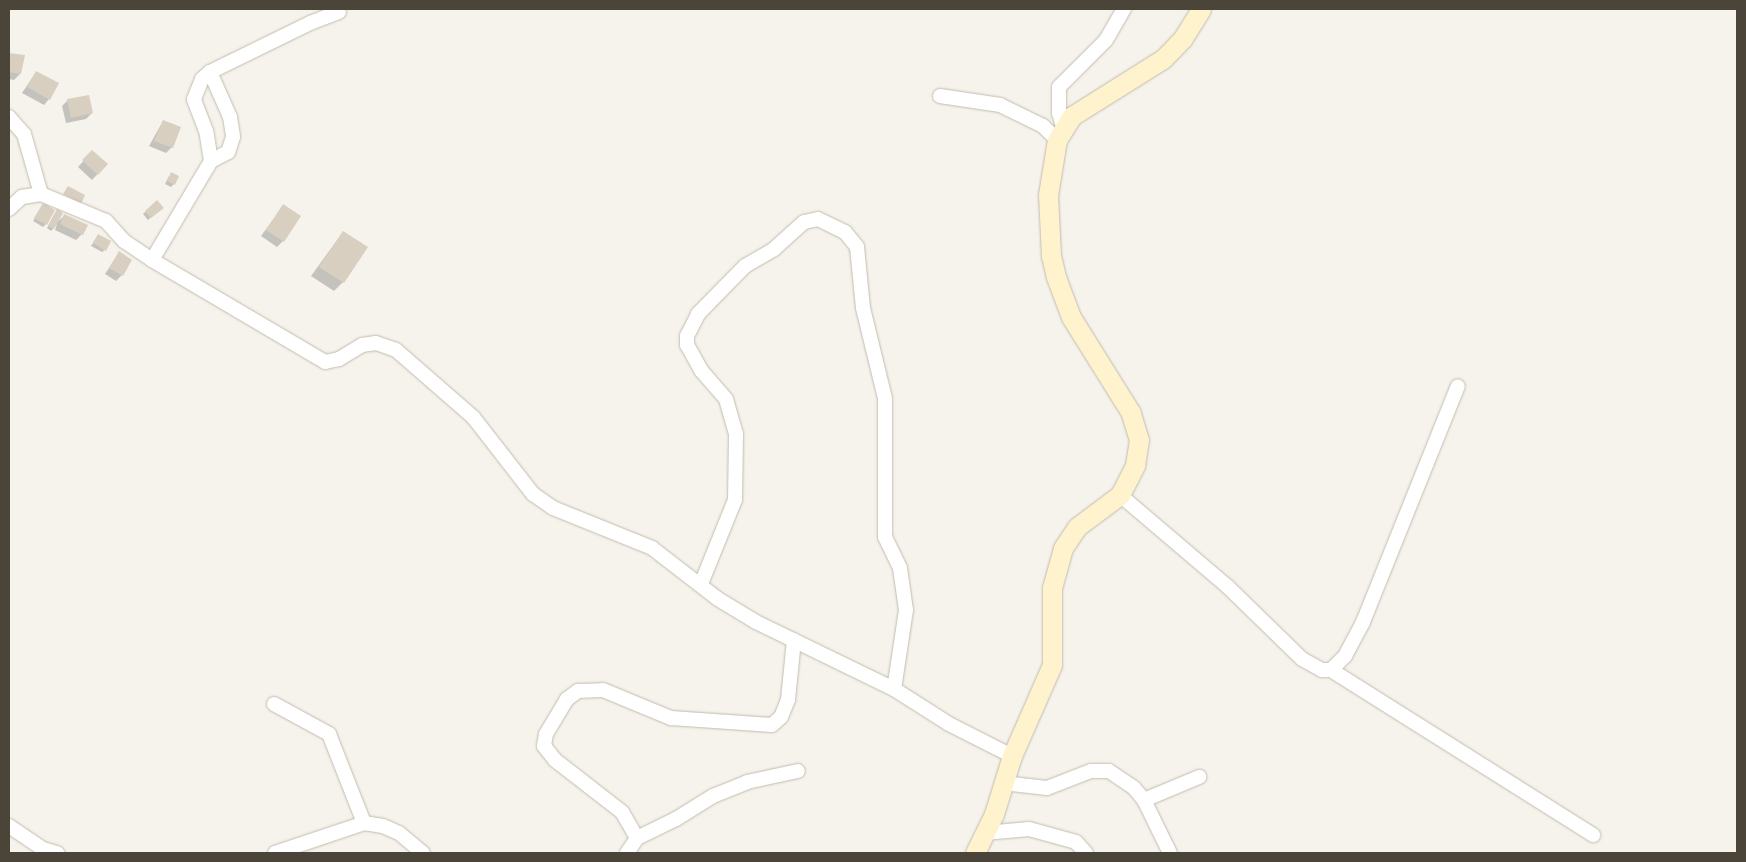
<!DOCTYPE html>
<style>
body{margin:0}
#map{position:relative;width:1746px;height:862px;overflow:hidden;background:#f6f3ec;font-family:Montserrat,sans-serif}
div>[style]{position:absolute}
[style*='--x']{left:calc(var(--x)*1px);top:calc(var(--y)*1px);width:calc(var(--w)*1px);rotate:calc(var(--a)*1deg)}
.shadow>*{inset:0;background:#0003}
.building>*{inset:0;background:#d8cfc1}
.roads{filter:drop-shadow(0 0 1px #c2bbae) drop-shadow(0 0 1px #c2bbae)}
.street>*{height:14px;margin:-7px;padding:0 7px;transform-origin:7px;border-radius:7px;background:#fff}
.secondary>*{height:19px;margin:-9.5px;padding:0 9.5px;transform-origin:9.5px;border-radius:9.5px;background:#fff3cd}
span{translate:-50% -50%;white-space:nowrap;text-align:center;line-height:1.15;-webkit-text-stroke:5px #fff;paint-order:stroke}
.frame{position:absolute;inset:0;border:10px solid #4b4439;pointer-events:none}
</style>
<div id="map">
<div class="shadow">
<i style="clip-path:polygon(9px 54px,23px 56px,20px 74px,14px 80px,9px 79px)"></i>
<i style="clip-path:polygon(36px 72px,49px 99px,44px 105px,22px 93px)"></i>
<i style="clip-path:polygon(68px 100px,92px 113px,86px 119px,66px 123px,62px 106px)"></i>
<i style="clip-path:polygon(163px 121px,172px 147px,166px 153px,149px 146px)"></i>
<i style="clip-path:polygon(92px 152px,106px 165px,92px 180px,78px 167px)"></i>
<i style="clip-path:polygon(169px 176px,174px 184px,171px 187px,165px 184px)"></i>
<i style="clip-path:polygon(157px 202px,162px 207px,148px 220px,143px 214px)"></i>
<i style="clip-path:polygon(43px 205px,46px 224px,43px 227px,33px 221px)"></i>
<i style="clip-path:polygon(283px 206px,283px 241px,277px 247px,261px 236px)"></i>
<i style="clip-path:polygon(55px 213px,56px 223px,65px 215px,82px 234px,76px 240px,55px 230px,57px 224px,51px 231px,47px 228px)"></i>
<i style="clip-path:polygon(343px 232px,343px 282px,334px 291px,311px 276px)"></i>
<i style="clip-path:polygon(98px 235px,105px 250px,102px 252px,91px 246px)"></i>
<i style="clip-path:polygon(119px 253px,122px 275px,116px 281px,105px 274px)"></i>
</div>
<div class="building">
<i style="clip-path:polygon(9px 53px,25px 55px,21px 74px,9px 72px)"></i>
<i style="clip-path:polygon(36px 71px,59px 83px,50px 100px,27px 87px)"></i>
<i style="clip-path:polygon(89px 95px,93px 113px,71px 118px,67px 99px)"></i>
<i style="clip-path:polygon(163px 120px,181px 127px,173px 148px,154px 141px)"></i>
<i style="clip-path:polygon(92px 150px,108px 164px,98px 175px,82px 160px)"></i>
<i style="clip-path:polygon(171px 172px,179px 176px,175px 185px,167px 181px)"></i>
<i style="clip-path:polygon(68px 186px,85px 195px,81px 204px,63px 194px)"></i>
<i style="clip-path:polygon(157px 200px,164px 208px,151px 218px,145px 211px)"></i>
<i style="clip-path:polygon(43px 203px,55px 210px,47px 225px,34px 218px)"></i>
<i style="clip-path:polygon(283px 204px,301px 216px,284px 242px,266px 230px)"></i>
<i style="clip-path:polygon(57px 209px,63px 213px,54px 229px,48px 226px)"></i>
<i style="clip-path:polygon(64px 214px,88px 225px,83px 235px,60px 224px)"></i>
<i style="clip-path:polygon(343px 231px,368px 247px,344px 283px,319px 267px)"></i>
<i style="clip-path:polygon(98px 234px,111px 241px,106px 251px,93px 243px)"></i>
<i style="clip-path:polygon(119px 251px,132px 260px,123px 276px,109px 268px)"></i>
</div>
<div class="roads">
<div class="street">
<i style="--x:210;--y:72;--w:49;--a:66"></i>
<i style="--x:230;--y:117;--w:20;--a:81"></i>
<i style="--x:233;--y:137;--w:16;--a:108"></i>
<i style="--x:228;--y:152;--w:19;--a:152"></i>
<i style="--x:940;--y:96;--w:61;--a:8.5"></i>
<i style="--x:1000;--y:105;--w:48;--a:26"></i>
<i style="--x:1043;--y:126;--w:20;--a:45"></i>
<i style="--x:9;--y:117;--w:23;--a:49"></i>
<i style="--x:24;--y:134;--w:62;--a:74.2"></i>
<i style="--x:1063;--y:126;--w:14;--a:-107"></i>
<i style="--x:1059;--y:113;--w:26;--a:-90"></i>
<i style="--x:1059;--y:87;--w:66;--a:-45"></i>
<i style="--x:1106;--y:40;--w:36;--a:-60"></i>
<i style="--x:9;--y:209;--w:18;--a:-43"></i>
<i style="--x:22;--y:197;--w:19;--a:-9"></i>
<i style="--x:41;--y:194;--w:70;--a:22.6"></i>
<i style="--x:106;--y:221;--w:27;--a:48"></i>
<i style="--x:124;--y:241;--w:34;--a:34"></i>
<i style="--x:152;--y:260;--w:201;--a:30.5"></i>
<i style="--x:325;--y:362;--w:14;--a:-12"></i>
<i style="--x:339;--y:359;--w:27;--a:-31"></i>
<i style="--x:362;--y:345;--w:14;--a:-8"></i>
<i style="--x:376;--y:343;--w:21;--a:19"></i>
<i style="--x:396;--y:350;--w:102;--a:41"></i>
<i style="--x:473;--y:417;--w:98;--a:52.1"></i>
<i style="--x:533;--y:494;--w:24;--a:35"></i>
<i style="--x:553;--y:508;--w:107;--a:22"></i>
<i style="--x:652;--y:548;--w:83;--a:37.7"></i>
<i style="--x:718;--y:599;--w:44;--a:31.2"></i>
<i style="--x:756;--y:622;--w:153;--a:25.9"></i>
<i style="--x:894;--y:689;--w:65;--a:32.5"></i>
<i style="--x:949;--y:724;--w:71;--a:26.9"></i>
<i style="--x:152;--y:260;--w:115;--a:-59.2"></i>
<i style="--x:211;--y:161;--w:30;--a:-99"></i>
<i style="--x:206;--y:131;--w:34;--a:-111"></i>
<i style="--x:194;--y:99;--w:22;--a:-68"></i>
<i style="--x:202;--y:79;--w:11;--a:-41"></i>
<i style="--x:210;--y:72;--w:111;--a:-26.1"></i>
<i style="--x:310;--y:23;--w:31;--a:-21"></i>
<i style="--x:1120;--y:495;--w:140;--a:40.4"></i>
<i style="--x:1227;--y:586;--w:105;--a:44.2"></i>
<i style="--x:1302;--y:659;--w:23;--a:29"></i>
<i style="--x:1322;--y:670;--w:9;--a:0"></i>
<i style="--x:1331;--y:670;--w:20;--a:-45"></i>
<i style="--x:1345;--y:656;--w:38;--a:-62"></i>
<i style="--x:1363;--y:622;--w:254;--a:-68.1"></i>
<i style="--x:701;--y:584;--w:91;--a:-68"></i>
<i style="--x:735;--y:500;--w:66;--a:-89.1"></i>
<i style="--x:736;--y:434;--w:36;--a:-106"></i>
<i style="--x:726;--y:399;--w:38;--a:-131"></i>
<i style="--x:701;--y:370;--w:29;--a:-119"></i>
<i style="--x:687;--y:345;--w:9;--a:-90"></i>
<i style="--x:687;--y:336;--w:25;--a:-63"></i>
<i style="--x:698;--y:314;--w:67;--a:-45.6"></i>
<i style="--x:745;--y:266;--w:34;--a:-30"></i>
<i style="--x:774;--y:249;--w:40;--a:-42"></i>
<i style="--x:804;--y:222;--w:14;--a:-12"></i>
<i style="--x:818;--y:219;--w:30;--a:26"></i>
<i style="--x:845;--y:232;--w:19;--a:51"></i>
<i style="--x:857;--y:247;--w:61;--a:84.4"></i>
<i style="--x:863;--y:308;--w:93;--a:76.3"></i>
<i style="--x:885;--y:398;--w:139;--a:90"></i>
<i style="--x:885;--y:537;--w:34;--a:64"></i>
<i style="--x:900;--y:568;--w:42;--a:81.9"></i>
<i style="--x:906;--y:610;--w:80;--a:98.6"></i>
<i style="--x:1331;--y:670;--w:310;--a:32.2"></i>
<i style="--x:274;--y:704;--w:63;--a:28.6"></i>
<i style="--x:329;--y:734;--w:96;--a:68.5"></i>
<i style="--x:1003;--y:783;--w:44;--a:6.5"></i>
<i style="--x:1047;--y:788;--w:47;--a:-21.1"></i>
<i style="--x:1091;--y:771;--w:18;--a:0"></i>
<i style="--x:1109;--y:771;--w:30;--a:34"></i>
<i style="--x:1134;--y:788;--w:16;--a:50"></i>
<i style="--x:1144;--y:800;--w:59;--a:63.9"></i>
<i style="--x:1144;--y:800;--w:60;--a:-22.7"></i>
<i style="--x:9;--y:826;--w:41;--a:34.1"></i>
<i style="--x:43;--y:849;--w:15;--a:16"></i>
<i style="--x:985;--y:833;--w:44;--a:-5.2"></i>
<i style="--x:1029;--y:829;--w:49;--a:15.5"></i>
<i style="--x:1076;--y:842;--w:15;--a:48"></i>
<i style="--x:637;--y:838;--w:30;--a:-120"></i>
<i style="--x:622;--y:812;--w:85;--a:-142.2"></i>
<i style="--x:555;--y:760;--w:18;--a:-128"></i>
<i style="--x:544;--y:746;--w:12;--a:-81"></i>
<i style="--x:546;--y:734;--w:41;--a:-59"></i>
<i style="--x:567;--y:699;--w:14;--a:-36"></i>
<i style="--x:578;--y:691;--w:25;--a:-2"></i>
<i style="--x:603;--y:690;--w:74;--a:22.4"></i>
<i style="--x:671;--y:718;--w:101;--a:4"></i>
<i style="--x:772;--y:725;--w:12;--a:-42"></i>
<i style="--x:781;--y:717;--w:18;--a:-68"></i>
<i style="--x:788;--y:700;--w:60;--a:-84.3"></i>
<i style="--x:275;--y:853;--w:94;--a:-18.6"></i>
<i style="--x:364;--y:823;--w:19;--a:9"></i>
<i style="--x:383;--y:826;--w:17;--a:24"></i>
<i style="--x:399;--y:833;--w:31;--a:40"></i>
<i style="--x:627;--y:853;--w:18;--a:-56"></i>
<i style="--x:637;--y:838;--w:43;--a:-26"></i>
<i style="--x:676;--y:819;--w:44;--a:-31.9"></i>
<i style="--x:713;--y:796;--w:37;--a:-22"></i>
<i style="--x:747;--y:782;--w:52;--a:-12.2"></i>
</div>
<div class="secondary">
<i style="--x:975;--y:853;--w:43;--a:-64"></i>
<i style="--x:994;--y:814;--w:61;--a:-72.8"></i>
<i style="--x:1012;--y:756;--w:99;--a:-66.3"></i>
<i style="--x:1052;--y:665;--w:77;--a:-90"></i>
<i style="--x:1052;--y:588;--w:41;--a:-74.6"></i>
<i style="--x:1063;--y:548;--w:25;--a:-56"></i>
<i style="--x:1077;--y:527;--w:54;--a:-36.7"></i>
<i style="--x:1120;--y:495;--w:34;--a:-63"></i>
<i style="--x:1135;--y:465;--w:25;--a:-81"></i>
<i style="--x:1139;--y:440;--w:28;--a:-107"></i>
<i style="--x:1131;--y:413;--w:113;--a:-122"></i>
<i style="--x:1071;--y:317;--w:43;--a:-110.6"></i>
<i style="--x:1056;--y:277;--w:22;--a:-103"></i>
<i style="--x:1051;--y:256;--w:61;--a:-92.8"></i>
<i style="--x:1048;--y:195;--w:56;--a:-80.7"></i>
<i style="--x:1057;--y:140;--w:28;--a:-58"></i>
<i style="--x:1072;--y:116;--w:107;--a:-32.1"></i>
<i style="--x:1163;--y:59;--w:29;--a:-46"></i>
<i style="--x:1183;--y:38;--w:34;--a:-58"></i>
</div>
</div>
<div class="frame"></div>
</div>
